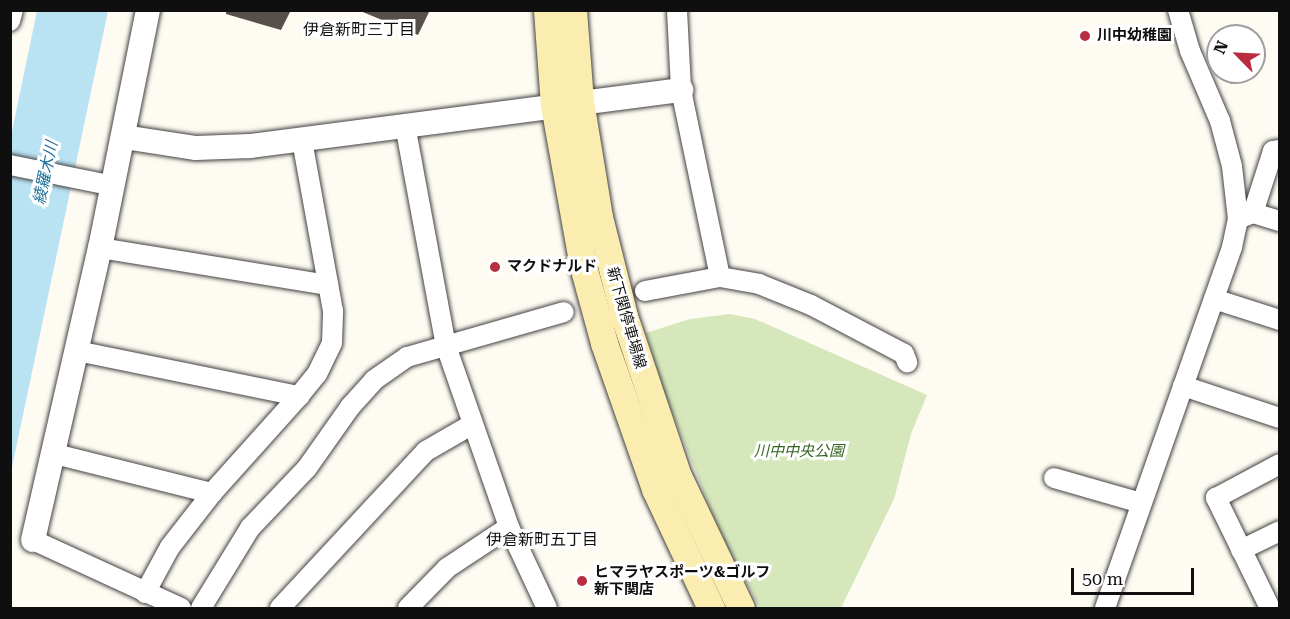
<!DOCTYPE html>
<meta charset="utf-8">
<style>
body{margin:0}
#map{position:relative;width:1290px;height:619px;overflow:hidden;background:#fefbf2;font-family:"Roboto Serif","Noto Sans JP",serif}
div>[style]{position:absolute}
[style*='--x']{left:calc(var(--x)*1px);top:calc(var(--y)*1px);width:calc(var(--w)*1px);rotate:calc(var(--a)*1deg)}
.green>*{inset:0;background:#d6e7bc}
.water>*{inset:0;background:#b9e2f3}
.building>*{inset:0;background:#574f4c}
.roads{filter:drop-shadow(0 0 2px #424242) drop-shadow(0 0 2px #424242)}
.minor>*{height:20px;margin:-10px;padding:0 10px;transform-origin:10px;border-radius:10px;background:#fff}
.tertiary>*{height:24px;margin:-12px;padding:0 12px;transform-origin:12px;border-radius:12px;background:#fff}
.secondary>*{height:27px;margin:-13.5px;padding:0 13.5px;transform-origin:13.5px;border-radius:13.5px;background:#fbecb0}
.dots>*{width:16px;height:16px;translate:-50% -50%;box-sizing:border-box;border:3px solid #fff;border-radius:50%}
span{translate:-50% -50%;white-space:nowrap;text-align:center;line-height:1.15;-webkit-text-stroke:6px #fff;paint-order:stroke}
.poi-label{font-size:15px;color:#0f0f0f;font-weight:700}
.left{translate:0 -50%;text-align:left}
.street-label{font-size:15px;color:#0f0f0f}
.park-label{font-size:15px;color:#356422;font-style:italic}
.neighbourhood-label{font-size:16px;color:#0f0f0f}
.water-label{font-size:16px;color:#1e6f9b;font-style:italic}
.frame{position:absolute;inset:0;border:12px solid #0f0f0f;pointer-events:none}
.north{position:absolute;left:1206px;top:24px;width:60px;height:60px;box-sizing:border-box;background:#fff;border:2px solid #9f9f9f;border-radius:50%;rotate:294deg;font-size:16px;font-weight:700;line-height:24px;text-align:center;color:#0f0f0f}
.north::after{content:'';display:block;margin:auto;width:21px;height:27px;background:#b82e40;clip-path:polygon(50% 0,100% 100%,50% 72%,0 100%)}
.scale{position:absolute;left:1071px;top:568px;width:123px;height:27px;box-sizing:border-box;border:3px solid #0f0f0f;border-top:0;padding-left:8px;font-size:18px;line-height:21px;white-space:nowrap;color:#0f0f0f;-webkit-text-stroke:4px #fff;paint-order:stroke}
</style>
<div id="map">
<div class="green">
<i style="clip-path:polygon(730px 314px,755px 319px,927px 395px,911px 434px,894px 499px,841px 608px,760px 608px,720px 533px,664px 392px,646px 333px,690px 319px)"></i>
</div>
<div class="water">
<i style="clip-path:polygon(37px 11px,108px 11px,11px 472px,11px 136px)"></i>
</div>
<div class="building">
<i style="clip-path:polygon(226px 10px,291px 10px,281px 30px,226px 14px)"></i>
<i style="clip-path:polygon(358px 10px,430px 10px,418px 35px)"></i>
</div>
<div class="roads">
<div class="minor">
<i style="--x:677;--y:10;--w:80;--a:87.1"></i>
<i style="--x:681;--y:90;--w:191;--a:78.2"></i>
<i style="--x:10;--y:21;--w:11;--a:-75"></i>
<i style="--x:405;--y:125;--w:225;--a:79.5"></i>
<i style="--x:446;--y:346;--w:192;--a:70.8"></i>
<i style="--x:509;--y:527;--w:89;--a:64.9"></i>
<i style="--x:10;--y:165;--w:106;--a:11.4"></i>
<i style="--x:1253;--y:213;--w:28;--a:17"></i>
<i style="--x:1238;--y:219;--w:16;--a:-22"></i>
<i style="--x:1253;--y:213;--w:65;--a:-72.1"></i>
<i style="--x:1273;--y:151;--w:7;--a:-8"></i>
<i style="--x:100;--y:248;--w:231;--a:9.2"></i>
<i style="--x:645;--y:291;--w:76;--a:-10.6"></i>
<i style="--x:720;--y:277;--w:40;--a:10"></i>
<i style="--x:759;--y:284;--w:56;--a:22"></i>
<i style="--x:811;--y:305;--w:105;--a:27.8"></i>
<i style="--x:904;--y:354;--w:9;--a:69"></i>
<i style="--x:1214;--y:299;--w:69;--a:17.7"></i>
<i style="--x:77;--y:351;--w:227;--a:11.5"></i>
<i style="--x:1183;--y:386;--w:102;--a:18.3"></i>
<i style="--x:55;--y:454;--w:162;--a:14"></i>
<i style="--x:1054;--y:478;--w:91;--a:16"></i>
<i style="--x:33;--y:540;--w:163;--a:24.7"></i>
<i style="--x:1241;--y:550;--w:43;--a:-26"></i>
<i style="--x:145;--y:593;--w:52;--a:-61.5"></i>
<i style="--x:170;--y:547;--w:68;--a:-52.1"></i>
<i style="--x:212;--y:493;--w:130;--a:-48.1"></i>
<i style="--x:299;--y:396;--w:28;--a:-51"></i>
<i style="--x:317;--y:374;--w:34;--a:-64"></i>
<i style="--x:332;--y:343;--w:32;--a:-88"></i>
<i style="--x:333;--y:311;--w:174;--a:-100.3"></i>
<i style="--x:201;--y:608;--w:94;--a:-58.5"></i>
<i style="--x:250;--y:528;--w:83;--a:-46.5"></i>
<i style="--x:307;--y:468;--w:75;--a:-54.8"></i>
<i style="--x:350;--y:407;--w:36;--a:-48"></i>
<i style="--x:374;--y:380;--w:40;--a:-34.9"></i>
<i style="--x:407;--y:357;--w:163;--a:-16"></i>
<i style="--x:280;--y:608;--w:214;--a:-47.1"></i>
<i style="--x:426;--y:451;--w:52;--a:-30"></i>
<i style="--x:408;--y:608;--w:56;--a:-45.7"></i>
<i style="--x:447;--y:568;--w:74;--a:-33.5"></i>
<i style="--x:1105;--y:608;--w:383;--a:-70.6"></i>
<i style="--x:1232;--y:247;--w:29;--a:-78"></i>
<i style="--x:1238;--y:219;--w:53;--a:-96.5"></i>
<i style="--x:1232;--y:166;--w:47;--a:-104.9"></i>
<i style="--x:1220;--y:121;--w:76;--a:-113.2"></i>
<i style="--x:1190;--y:51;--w:43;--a:-106.3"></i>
<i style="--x:1270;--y:608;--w:123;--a:-116.1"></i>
<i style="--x:1216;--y:498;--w:72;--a:-28"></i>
</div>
<div class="tertiary">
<i style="--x:124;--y:137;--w:73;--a:8.7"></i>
<i style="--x:196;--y:148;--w:54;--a:-2.1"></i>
<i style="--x:250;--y:146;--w:435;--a:-7.4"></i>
<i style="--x:33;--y:540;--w:300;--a:-77.1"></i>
<i style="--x:100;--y:248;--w:243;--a:-78.6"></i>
</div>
<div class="secondary">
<i style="--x:547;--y:10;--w:95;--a:85.8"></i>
<i style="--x:554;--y:105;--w:164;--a:79.8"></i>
<i style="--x:583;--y:266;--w:80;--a:74.7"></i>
<i style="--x:604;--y:343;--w:155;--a:70.7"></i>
<i style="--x:655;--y:489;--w:132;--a:64.8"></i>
<i style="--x:573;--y:10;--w:91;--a:85.6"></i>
<i style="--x:580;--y:101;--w:118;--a:80.7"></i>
<i style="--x:599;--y:217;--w:102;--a:75.8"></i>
<i style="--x:624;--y:316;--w:169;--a:71.4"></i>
<i style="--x:678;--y:476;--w:146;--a:64.5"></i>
</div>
</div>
<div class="dots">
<i style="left:1085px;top:36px;background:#b82e40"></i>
<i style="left:495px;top:267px;background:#b82e40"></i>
<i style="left:582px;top:581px;background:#b82e40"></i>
</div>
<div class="poi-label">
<span class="left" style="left:1097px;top:36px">川中幼稚園</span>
<span class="left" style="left:507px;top:267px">マクドナルド</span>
<span class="left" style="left:594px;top:581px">ヒマラヤスポーツ&amp;ゴルフ<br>新下関店</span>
</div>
<div class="street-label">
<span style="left:626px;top:318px;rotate:74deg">新下関停車場線</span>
</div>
<div class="park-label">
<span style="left:799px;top:452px">川中中央公園</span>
</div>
<div class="neighbourhood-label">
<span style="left:359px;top:30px">伊倉新町三丁目</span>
<span style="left:542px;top:540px">伊倉新町五丁目</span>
</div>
<div class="water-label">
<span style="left:46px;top:173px;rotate:-78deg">綾羅木川</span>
</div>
<div class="frame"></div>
<div class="north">N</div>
<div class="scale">50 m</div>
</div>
